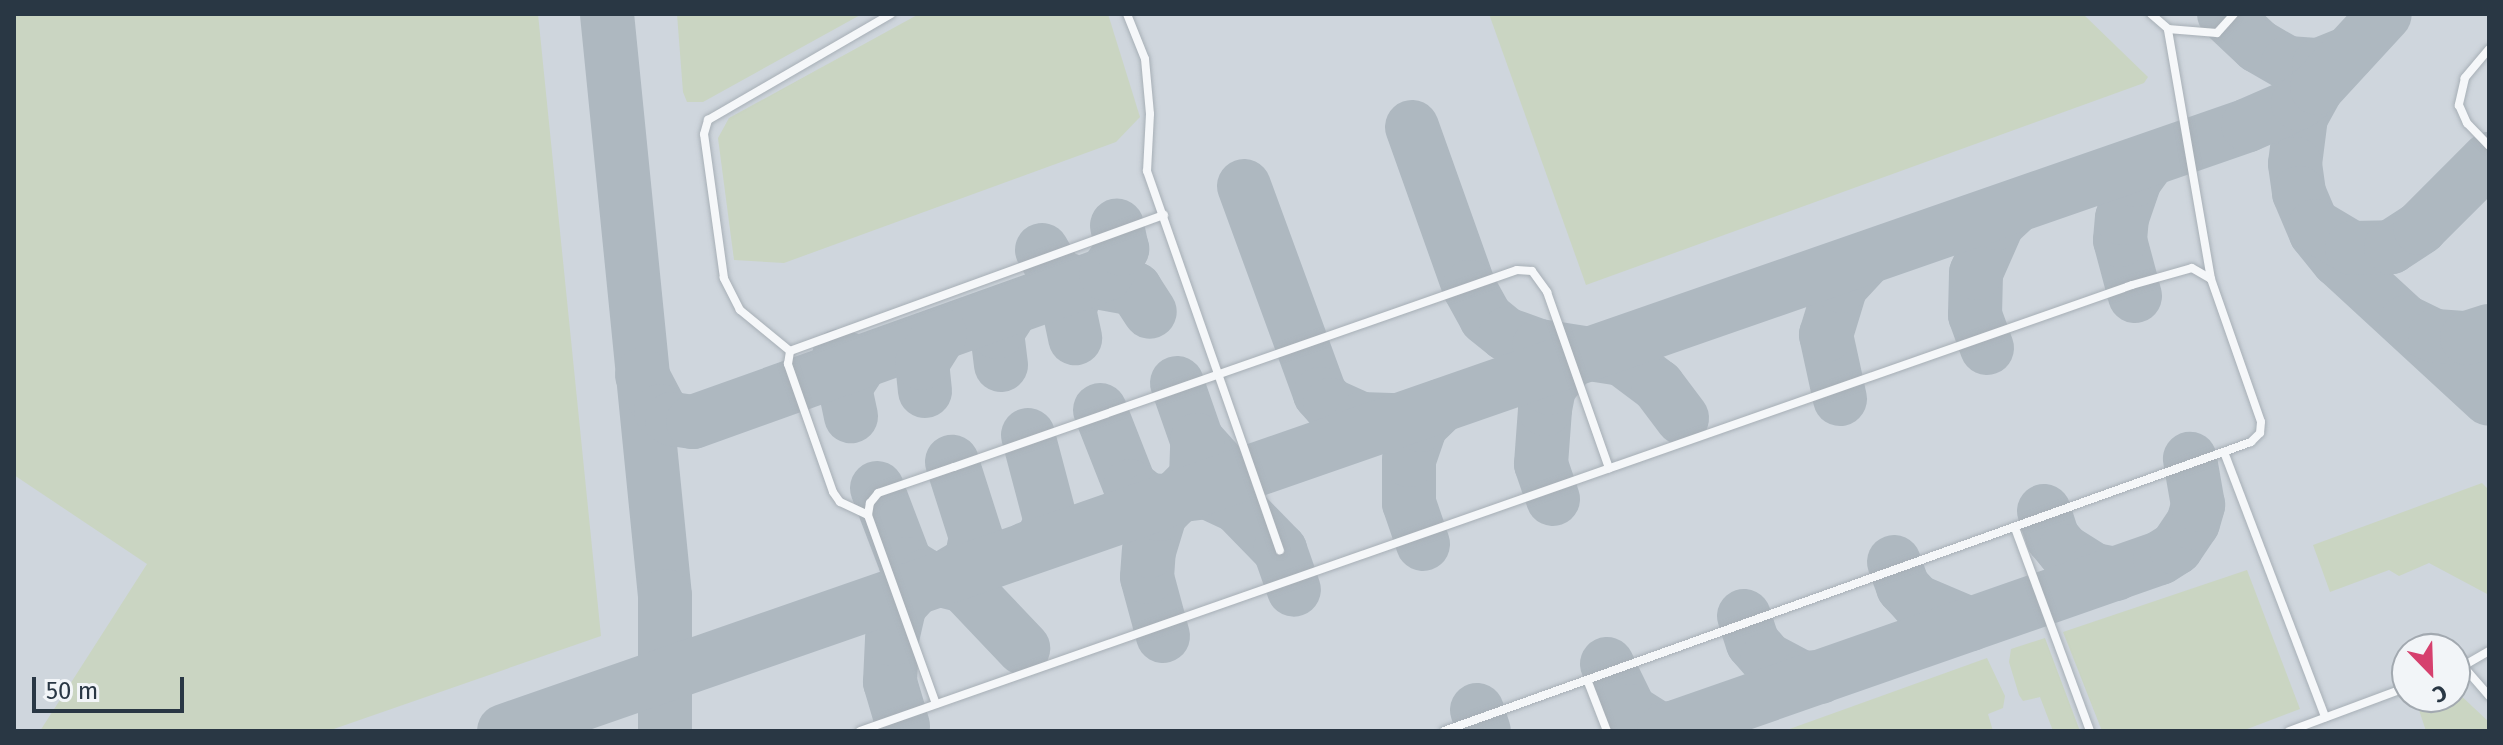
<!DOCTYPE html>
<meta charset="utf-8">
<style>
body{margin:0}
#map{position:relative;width:2503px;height:745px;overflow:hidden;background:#e2e7eb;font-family:"Fira Sans",sans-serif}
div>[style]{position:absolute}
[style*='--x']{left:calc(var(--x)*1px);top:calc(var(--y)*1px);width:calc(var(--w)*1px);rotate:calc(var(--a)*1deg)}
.built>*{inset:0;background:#cfd6dd}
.green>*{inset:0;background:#cad5c2}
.taxiway>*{height:54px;margin:-27px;padding:0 27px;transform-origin:27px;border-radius:27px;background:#aeb8c0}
.roads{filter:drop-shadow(0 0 2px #a7afb6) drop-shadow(0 0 2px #a7afb6)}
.service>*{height:8px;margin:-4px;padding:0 4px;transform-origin:4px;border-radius:4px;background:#f5f7f9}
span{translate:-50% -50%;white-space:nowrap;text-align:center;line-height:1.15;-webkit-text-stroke:7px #f2f5f8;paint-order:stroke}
.frame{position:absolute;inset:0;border:16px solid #293744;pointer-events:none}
.north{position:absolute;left:2391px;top:633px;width:80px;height:80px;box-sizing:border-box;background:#f2f5f8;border:2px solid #a2a9b0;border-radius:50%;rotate:157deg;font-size:22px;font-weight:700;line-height:32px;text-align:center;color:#293744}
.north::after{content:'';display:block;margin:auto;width:28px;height:36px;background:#d6406e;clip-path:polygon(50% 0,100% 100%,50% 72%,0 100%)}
.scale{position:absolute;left:32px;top:677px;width:152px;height:36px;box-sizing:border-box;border:4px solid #293744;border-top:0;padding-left:10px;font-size:24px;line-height:28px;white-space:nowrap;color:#293744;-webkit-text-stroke:6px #f2f5f8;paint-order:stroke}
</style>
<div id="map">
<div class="built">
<i style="clip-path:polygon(evenodd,14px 14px,2489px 14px,2489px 731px,14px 731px,14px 14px,2407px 649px,2455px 649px,2455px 697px,2407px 697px,2407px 649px)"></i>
</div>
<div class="green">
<i style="clip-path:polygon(14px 14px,538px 14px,601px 636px,328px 731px,40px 731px,147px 564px,14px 475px)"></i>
<i style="clip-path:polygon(677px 14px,862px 14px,703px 102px,687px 102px,683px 92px)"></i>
<i style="clip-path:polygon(919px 14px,1108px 14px,1140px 117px,1116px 142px,784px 263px,734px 260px,718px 138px,729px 118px)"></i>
<i style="clip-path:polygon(1489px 14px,2083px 14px,2148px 77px,2144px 83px,1586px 285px)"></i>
<i style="clip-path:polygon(2482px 483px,2489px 490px,2489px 595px,2429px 563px,2399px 576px,2389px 570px,2330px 592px,2313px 545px)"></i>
<i style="clip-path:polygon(2247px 570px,2300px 709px,2242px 731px,2102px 731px,2063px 632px)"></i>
<i style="clip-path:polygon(2045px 638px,2080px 731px,2053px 731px,2040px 697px,2023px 701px,2019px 695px,2009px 662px,2011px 649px)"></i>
<i style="clip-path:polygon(1987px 658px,2005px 696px,2003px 708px,1988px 714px,1993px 731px,1784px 731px)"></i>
<i style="clip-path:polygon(2457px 692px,2489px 722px,2489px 731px,2426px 731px,2416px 701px,2455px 697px)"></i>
</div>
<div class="taxiway">
<i style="--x:607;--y:14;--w:585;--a:84.31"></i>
<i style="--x:665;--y:596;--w:135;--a:90"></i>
<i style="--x:2224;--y:14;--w:47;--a:43.3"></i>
<i style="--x:2258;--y:46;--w:34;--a:30"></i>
<i style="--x:2288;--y:63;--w:31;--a:4"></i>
<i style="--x:2319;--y:65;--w:32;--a:-22"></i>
<i style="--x:2317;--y:88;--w:33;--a:119"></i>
<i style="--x:2301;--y:117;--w:47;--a:97.3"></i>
<i style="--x:2295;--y:164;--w:29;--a:82"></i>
<i style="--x:2299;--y:193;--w:43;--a:67"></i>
<i style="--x:2316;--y:233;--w:35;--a:51"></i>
<i style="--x:2338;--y:260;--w:205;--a:42.6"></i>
<i style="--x:1412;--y:127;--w:170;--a:70.4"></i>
<i style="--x:1469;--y:287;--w:35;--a:61"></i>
<i style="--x:1486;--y:318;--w:26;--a:39"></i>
<i style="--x:1506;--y:334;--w:35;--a:20"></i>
<i style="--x:1539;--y:346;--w:84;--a:8.9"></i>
<i style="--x:1622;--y:359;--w:45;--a:36.9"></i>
<i style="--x:1658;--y:386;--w:40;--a:53"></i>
<i style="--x:1244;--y:186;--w:221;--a:69.9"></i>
<i style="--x:1320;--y:394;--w:15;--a:48"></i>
<i style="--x:1330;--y:405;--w:34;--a:24"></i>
<i style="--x:1361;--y:419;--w:37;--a:2"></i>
<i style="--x:2315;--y:226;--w:43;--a:30.7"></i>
<i style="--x:2352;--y:248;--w:39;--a:-1"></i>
<i style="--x:2391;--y:247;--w:35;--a:-33"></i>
<i style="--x:2420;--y:228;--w:98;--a:-45"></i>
<i style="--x:1042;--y:250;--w:30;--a:60"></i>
<i style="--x:1057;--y:276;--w:24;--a:19"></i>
<i style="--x:1080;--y:284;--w:27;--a:114"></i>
<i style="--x:1069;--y:309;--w:30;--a:78"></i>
<i style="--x:1090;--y:281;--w:46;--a:10.1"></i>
<i style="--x:1135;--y:289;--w:27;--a:57"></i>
<i style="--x:2135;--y:296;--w:58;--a:-105"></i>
<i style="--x:2120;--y:240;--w:22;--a:-85"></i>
<i style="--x:2122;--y:218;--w:40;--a:-71.1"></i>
<i style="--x:2135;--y:180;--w:22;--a:-54"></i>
<i style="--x:2406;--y:322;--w:32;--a:26"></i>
<i style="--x:2435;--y:336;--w:32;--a:4"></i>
<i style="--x:2467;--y:338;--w:23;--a:-18"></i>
<i style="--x:1987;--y:348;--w:35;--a:-110"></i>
<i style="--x:1975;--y:315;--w:42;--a:-88.6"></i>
<i style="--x:1976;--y:273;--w:55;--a:-66.3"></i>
<i style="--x:1998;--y:223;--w:22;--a:-43"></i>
<i style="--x:839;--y:356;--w:23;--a:18"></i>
<i style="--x:861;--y:363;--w:30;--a:123"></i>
<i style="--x:845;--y:388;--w:29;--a:78"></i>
<i style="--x:1001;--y:365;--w:33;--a:-97"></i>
<i style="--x:997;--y:332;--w:27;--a:-57"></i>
<i style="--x:642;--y:375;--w:41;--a:62.2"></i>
<i style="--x:661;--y:411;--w:14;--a:36"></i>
<i style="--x:672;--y:419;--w:21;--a:8"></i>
<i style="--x:693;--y:422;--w:439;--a:-19.7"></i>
<i style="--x:1106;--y:274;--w:30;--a:-57"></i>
<i style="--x:1122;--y:249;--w:24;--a:-102"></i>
<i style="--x:1177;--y:383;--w:60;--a:70.7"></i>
<i style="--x:1197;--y:440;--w:36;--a:48"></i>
<i style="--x:925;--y:391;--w:28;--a:-96"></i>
<i style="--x:922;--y:363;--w:34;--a:-58"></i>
<i style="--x:1840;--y:399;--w:66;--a:-102.3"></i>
<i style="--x:1826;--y:335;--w:51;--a:-73"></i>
<i style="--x:1841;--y:286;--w:37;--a:-47"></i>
<i style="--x:1100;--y:410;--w:82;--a:68.5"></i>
<i style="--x:1130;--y:486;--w:23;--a:38"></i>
<i style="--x:1148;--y:500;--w:15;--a:4"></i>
<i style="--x:877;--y:488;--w:81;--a:69.1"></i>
<i style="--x:906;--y:564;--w:22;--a:32"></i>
<i style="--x:925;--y:576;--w:40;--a:14.4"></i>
<i style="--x:964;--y:586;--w:86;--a:46.4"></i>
<i style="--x:1183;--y:495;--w:24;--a:-7"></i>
<i style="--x:1207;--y:492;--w:33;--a:25"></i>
<i style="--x:1237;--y:506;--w:62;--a:45.7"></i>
<i style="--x:1280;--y:550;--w:42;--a:70.7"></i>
<i style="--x:1553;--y:499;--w:37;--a:-109"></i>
<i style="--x:1541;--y:464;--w:55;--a:-85.8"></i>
<i style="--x:1545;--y:409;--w:21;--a:-79"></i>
<i style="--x:1549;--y:388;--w:34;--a:-53"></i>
<i style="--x:2044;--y:511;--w:28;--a:72"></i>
<i style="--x:2053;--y:538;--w:17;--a:50"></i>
<i style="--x:2064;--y:551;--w:36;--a:32"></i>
<i style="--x:2095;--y:570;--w:21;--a:11"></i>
<i style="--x:1423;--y:544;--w:43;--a:-108.9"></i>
<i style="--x:1409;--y:503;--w:43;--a:-90"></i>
<i style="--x:1409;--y:460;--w:37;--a:-71"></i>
<i style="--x:1421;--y:425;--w:28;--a:-44"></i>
<i style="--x:1026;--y:549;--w:16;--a:-22"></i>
<i style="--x:1041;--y:543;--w:23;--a:-65"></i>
<i style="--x:1051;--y:522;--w:90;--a:-104.8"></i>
<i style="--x:1894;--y:562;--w:27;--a:70"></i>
<i style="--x:1903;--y:587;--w:19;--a:47"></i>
<i style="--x:1916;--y:601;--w:59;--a:23.1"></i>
<i style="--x:951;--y:574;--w:23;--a:-31"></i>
<i style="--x:971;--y:562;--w:25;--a:-79"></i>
<i style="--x:976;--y:537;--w:79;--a:-107.7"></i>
<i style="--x:1744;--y:616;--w:28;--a:72"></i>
<i style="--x:1753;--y:643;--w:21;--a:49"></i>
<i style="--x:1767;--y:659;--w:40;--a:28"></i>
<i style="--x:1802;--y:678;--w:18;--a:-3"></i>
<i style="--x:1163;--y:636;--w:61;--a:-105.2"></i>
<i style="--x:1147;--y:577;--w:26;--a:-86"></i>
<i style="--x:1149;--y:551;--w:39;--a:-73"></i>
<i style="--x:1160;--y:514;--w:51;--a:-45"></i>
<i style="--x:1196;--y:478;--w:38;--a:-88"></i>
<i style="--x:1607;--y:664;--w:52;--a:63.9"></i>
<i style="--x:1630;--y:711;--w:36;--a:32"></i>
<i style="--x:1661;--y:730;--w:16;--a:-11"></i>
<i style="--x:1477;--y:710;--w:22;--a:72"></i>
<i style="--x:903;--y:726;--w:46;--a:-106.5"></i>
<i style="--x:890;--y:682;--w:43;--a:-87.3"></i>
<i style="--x:892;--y:639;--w:35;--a:-77"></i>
<i style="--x:900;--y:605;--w:25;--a:-48"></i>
<i style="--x:504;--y:731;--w:1846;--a:-19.16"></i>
<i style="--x:2248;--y:125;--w:55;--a:-23.7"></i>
<i style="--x:2298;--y:103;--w:24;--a:-38"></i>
<i style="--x:2317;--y:88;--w:100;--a:-47.4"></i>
<i style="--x:1664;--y:731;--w:525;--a:-19.23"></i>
<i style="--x:2160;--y:558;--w:19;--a:-32"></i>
<i style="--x:2176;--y:548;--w:30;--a:-56"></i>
<i style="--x:2193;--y:523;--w:19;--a:-74"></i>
<i style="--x:2198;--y:505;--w:47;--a:-99.9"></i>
</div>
<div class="roads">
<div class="service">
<i style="--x:1127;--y:14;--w:48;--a:68.2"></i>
<i style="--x:1145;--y:59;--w:55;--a:84.8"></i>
<i style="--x:1150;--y:114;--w:57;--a:93"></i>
<i style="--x:1147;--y:171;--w:402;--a:70.7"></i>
<i style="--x:2151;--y:14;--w:23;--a:41"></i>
<i style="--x:2489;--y:49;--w:38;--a:130"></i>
<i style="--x:2465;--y:78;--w:28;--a:103"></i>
<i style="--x:2459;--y:105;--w:20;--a:66"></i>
<i style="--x:2467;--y:123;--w:32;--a:46"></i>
<i style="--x:2211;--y:279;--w:254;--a:-99.8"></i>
<i style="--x:2168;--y:29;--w:49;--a:4.7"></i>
<i style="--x:2217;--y:33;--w:25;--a:-48"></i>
<i style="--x:790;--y:351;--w:65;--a:-140.6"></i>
<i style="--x:740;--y:310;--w:36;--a:-117"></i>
<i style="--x:724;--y:278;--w:145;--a:-97.9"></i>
<i style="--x:704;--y:134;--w:15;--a:-74"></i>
<i style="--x:708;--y:120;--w:211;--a:-30.1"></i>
<i style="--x:2224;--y:452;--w:284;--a:69.1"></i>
<i style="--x:868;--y:515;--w:31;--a:-155"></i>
<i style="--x:840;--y:502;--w:12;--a:-125"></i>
<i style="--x:833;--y:492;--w:136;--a:-109.4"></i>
<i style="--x:788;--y:364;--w:13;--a:-81"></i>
<i style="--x:790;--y:351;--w:398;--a:-20"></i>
<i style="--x:2015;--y:528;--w:216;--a:69.7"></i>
<i style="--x:2489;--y:651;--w:30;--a:150"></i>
<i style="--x:2463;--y:666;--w:40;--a:49"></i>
<i style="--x:1588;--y:682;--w:53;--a:68.8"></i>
<i style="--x:936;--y:704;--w:201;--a:-109.8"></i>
<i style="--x:868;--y:515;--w:12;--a:-81"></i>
<i style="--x:870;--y:503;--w:13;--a:-51"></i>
<i style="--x:878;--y:493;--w:80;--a:-18.9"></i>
<i style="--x:954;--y:467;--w:596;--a:-19.29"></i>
<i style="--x:1517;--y:270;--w:15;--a:4"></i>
<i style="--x:1532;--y:271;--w:26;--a:54"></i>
<i style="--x:1547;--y:292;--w:187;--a:70.6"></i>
<i style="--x:860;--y:731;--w:1348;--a:-19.32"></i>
<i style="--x:2132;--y:285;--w:62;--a:-15.8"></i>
<i style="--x:2192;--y:268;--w:22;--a:30"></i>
<i style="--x:2211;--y:279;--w:151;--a:70.7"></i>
<i style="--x:2261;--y:422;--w:11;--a:95"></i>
<i style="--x:2260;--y:433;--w:13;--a:135"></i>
<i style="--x:2251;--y:442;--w:857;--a:160.3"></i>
<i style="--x:2289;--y:731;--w:126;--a:-20.4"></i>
</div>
</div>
<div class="frame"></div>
<div class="north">С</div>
<div class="scale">50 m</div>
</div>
